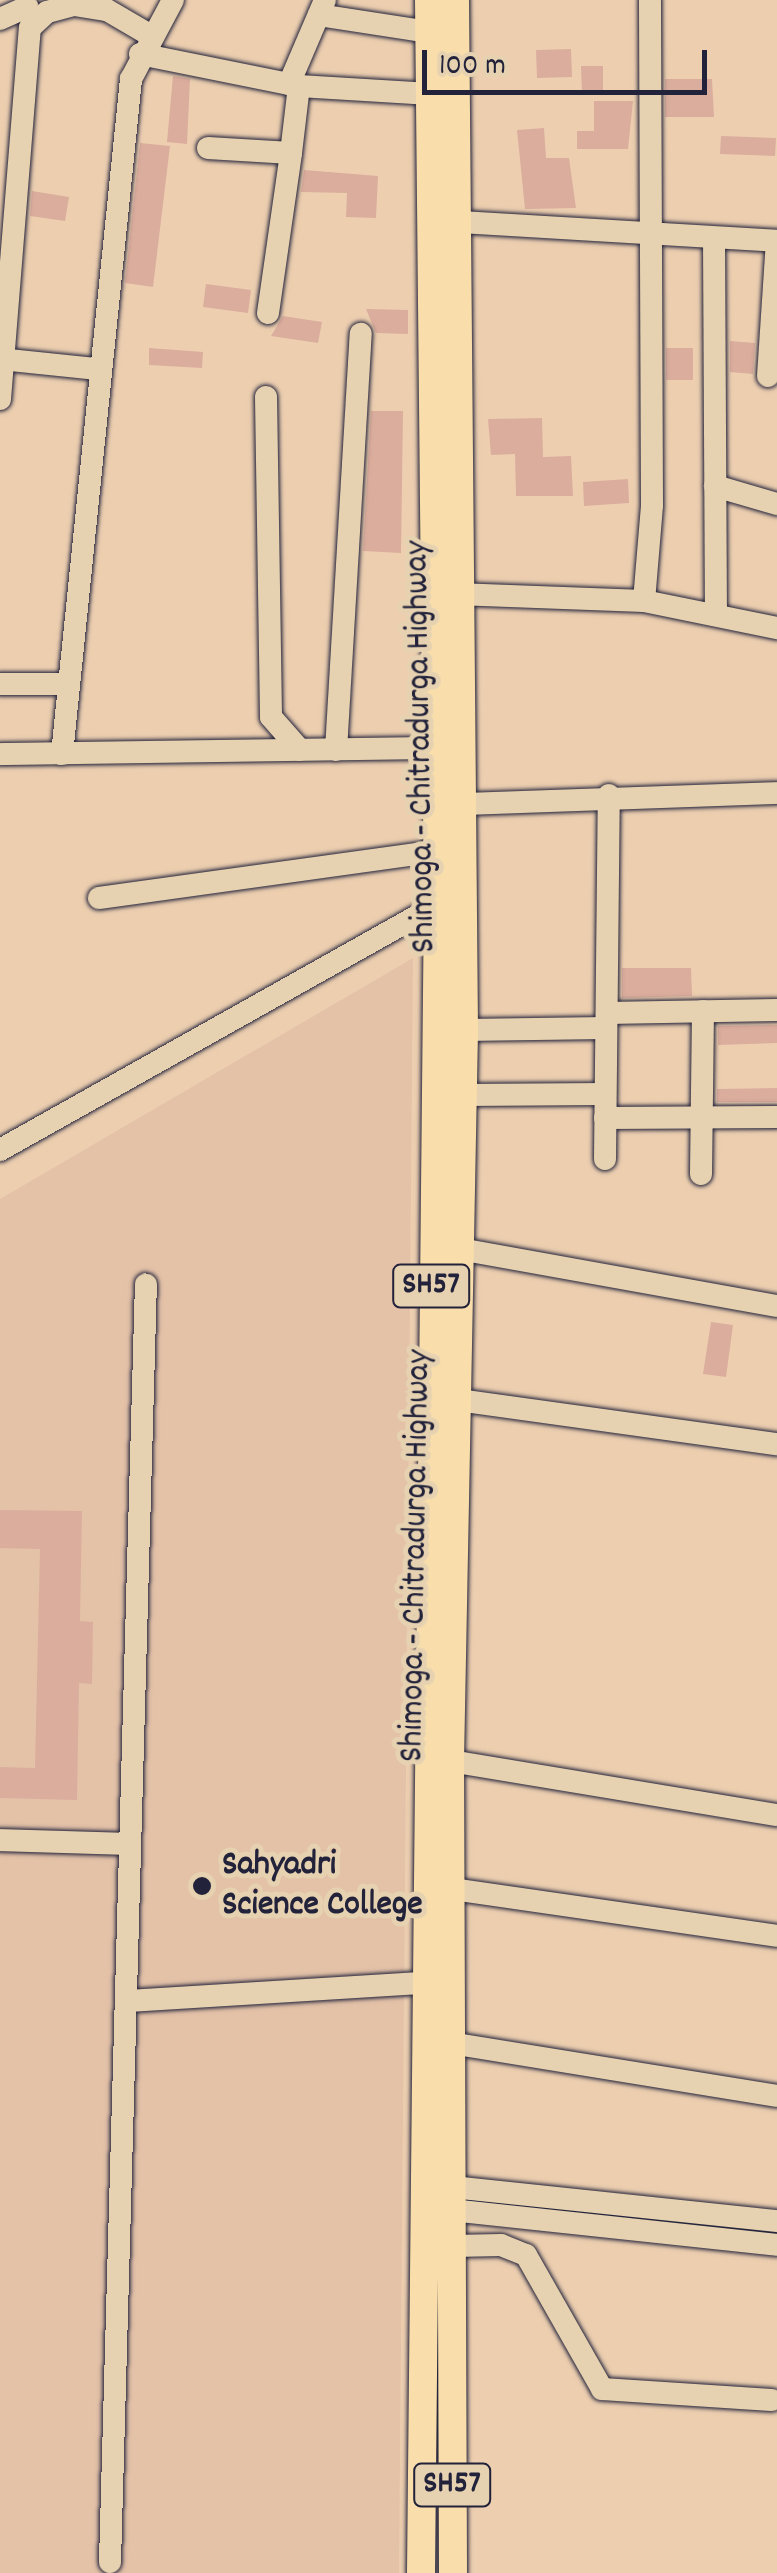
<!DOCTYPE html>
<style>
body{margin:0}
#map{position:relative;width:777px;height:2573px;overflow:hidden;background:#edcfb0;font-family:Dekko,sans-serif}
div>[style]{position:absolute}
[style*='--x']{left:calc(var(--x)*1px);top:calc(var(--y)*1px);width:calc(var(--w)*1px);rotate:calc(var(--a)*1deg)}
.built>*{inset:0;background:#e4c2a8}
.building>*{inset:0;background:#dbad9d}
.roads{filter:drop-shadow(0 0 2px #22223b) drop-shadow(0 0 2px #22223b)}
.minor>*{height:22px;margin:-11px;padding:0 11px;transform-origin:11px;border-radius:11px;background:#e6d2b0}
.major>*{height:28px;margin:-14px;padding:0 14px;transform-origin:14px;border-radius:14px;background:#f9deab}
.dots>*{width:28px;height:28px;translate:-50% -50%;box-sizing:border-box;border:5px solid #e6d2b0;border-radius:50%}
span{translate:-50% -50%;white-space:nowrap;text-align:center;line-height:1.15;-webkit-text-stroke:10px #e6d2b0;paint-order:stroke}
.shield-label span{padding:2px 8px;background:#e6d2b0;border:2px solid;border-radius:8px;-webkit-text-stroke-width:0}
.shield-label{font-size:32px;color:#22223b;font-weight:700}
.street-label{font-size:35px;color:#22223b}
.poi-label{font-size:35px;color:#22223b;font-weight:700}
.left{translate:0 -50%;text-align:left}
.scale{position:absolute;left:422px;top:50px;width:285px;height:45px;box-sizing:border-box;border:5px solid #22223b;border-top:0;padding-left:12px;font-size:30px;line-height:35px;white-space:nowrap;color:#22223b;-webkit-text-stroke:8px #e6d2b0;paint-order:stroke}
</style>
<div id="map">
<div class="built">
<i style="clip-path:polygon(413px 958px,399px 2573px,0 2573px,0 1199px)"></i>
</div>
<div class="building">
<i style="clip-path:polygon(571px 49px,572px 77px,537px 78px,536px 50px)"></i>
<i style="clip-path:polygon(581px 66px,603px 66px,603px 94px,582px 94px)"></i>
<i style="clip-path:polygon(173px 76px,190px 79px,187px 144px,167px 142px)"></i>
<i style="clip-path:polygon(665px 79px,712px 79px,714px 117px,665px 117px)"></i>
<i style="clip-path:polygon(594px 101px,633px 101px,628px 149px,577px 149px,577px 131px,594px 131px)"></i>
<i style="clip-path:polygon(544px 128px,546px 158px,569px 158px,576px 208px,525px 209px,517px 130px)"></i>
<i style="clip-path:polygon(721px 136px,776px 138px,775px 156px,720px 154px)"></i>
<i style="clip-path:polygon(140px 143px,170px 146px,153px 287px,125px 283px)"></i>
<i style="clip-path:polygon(304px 170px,378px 176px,376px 218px,346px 217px,347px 193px,301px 192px)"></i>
<i style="clip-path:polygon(32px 191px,69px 197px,65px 221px,30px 216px)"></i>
<i style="clip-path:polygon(206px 284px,251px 290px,248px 313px,203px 307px)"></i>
<i style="clip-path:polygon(366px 309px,408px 310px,408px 334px,376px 333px)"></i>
<i style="clip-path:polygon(283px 316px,322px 322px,318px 343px,271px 336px)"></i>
<i style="clip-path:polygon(730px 341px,755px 343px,753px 374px,730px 372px)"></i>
<i style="clip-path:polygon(149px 348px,203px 352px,202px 368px,149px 365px)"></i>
<i style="clip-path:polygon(666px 348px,693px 348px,693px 380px,666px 380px)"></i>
<i style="clip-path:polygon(371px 411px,403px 411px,401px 553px,363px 551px)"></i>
<i style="clip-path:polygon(542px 418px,543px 457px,571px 456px,573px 496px,516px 496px,515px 454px,491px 455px,488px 419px)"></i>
<i style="clip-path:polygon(628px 479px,629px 503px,584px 506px,583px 482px)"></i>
<i style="clip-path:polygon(622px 968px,691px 968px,692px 996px,622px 998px)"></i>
<i style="clip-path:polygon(777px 1025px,777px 1043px,718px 1045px,718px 1026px)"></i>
<i style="clip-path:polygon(777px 1088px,777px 1102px,717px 1102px,717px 1089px)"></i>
<i style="clip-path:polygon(711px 1322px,733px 1325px,726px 1377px,703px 1374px)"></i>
<i style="clip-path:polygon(0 1510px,82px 1511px,80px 1621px,93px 1622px,92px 1684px,79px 1683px,77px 1800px,0 1798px,0 1767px,35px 1768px,40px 1549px,0 1548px)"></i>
</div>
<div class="roads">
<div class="minor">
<i style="--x:319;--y:15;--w:111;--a:8.8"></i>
<i style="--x:0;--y:19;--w:30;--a:-24"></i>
<i style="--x:140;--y:54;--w:162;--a:11.4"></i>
<i style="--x:299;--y:86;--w:132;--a:3.5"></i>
<i style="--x:289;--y:84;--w:91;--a:-66.8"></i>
<i style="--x:208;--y:148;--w:83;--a:3.4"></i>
<i style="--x:291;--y:153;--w:67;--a:-83.2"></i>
<i style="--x:442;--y:221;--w:336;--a:3.4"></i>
<i style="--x:714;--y:238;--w:377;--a:89.7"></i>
<i style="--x:268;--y:313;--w:162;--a:-81.8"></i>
<i style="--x:0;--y:359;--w:97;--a:5.9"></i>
<i style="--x:768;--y:376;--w:135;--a:-86.2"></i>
<i style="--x:266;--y:397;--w:320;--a:89.1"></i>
<i style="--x:271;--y:717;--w:44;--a:48.7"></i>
<i style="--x:0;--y:399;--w:372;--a:-85.4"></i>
<i style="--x:30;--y:28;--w:23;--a:-43"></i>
<i style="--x:47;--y:12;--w:28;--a:-15"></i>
<i style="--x:74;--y:5;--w:33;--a:9"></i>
<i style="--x:107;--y:10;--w:50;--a:30.2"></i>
<i style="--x:715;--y:486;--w:65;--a:16.2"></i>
<i style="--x:456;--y:594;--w:188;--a:2.1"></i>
<i style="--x:644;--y:601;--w:136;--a:11.5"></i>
<i style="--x:644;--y:601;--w:96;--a:-85.2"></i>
<i style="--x:652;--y:505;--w:505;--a:-90.23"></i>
<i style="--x:0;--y:684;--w:68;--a:0"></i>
<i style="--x:336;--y:750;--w:417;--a:-86.6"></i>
<i style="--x:0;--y:754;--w:435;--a:-0.8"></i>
<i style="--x:62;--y:754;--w:679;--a:-84.16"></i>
<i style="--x:131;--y:79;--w:89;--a:-62"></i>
<i style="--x:462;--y:804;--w:315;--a:-2"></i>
<i style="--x:99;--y:898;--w:341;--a:-7.9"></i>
<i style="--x:607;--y:1013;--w:170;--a:-1"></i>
<i style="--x:464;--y:1030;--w:142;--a:-0.8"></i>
<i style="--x:463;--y:1095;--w:142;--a:-0.4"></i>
<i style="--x:605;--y:1118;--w:172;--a:-0.3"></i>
<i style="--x:0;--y:1150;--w:517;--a:-29.29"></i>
<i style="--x:605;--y:1159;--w:364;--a:-89.4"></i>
<i style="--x:701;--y:1174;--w:163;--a:-89.3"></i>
<i style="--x:460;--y:1249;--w:322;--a:10.2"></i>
<i style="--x:458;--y:1400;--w:322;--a:7.9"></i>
<i style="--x:450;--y:1761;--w:331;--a:9.4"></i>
<i style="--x:0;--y:1840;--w:127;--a:1.8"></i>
<i style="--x:452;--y:1889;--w:328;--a:8.2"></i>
<i style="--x:127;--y:2001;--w:299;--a:-3.5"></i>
<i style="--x:438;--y:2041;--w:343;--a:9.2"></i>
<i style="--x:452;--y:2187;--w:327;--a:6"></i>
<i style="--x:451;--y:2210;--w:328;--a:6.1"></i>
<i style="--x:453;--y:2246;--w:48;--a:-1.2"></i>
<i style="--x:501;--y:2245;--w:27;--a:22"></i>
<i style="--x:526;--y:2255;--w:154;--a:60.4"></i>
<i style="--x:602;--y:2389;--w:170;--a:3.7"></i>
<i style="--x:110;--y:2562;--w:1278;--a:-88.39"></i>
</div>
<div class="major">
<i style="--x:421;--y:2573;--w:1668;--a:-89.42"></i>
<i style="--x:438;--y:905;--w:905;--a:-90.57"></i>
<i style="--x:453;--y:2573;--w:812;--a:-90.21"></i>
<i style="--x:450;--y:1761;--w:731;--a:-88.9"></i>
<i style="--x:464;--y:1030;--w:1030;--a:-90.5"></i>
</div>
</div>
<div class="dots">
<i style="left:202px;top:1886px;background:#22223b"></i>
</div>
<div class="shield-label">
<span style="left:431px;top:1286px">SH57</span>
<span style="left:452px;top:2485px">SH57</span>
</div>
<div class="street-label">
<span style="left:422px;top:747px;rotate:-91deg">Shimoga - Chitradurga Highway</span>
<span style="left:417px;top:1556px;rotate:-89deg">Shimoga - Chitradurga Highway</span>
</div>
<div class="poi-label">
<span class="left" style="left:222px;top:1886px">Sahyadri<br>Science College</span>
</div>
<div class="scale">100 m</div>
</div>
